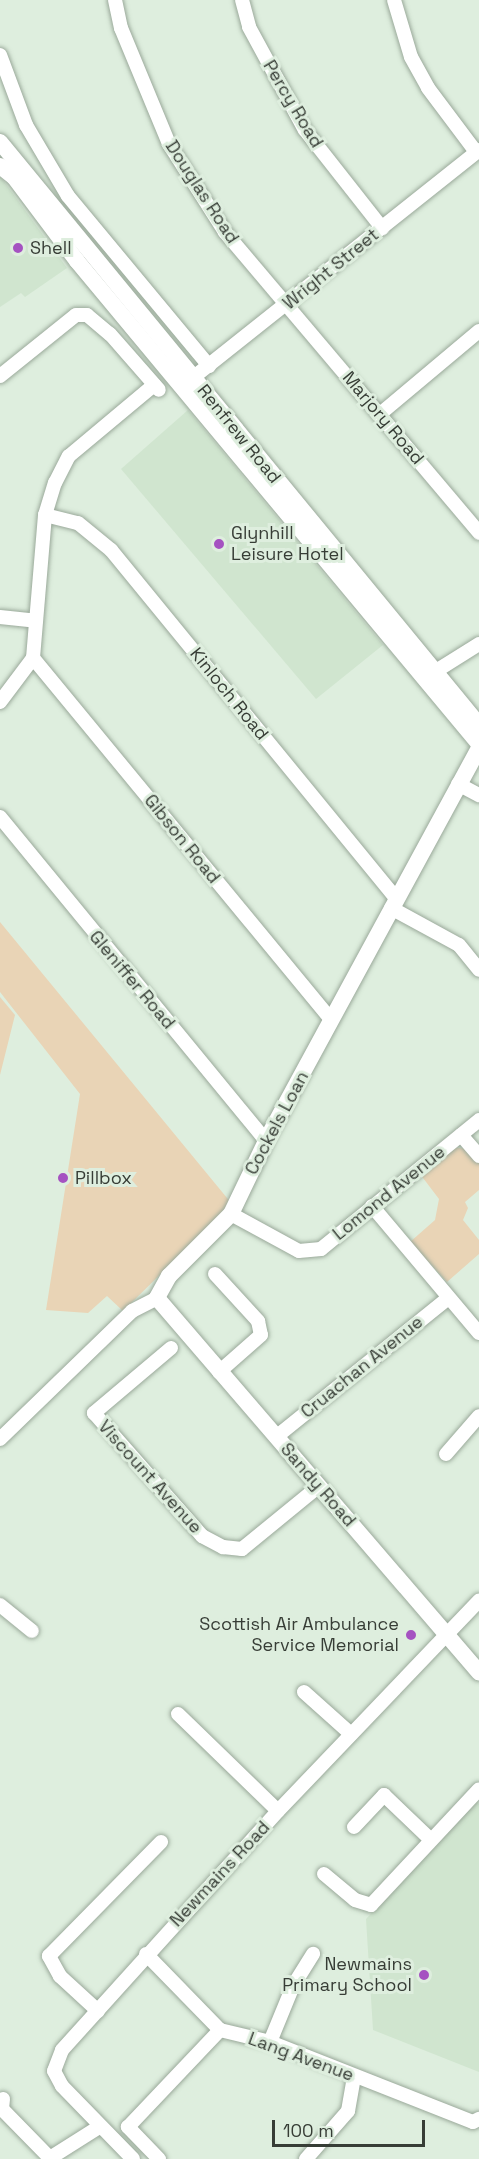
<!DOCTYPE html>
<style>
body{margin:0}
#map{position:relative;width:479px;height:2159px;overflow:hidden;background:#deeede;font-family:"Space Grotesk",sans-serif}
div>[style]{position:absolute}
[style*='--x']{left:calc(var(--x)*1px);top:calc(var(--y)*1px);width:calc(var(--w)*1px);rotate:calc(var(--a)*1deg)}
.built>*{inset:0;background:#d0e5cf}
.green>*{inset:0;background:#e9d4b6}
.roads{filter:drop-shadow(0 0 2px #9aa99a) drop-shadow(0 0 2px #9aa99a)}
.minor>*{height:14px;margin:-7px;padding:0 7px;transform-origin:7px;border-radius:7px;background:#fff}
.major>*{height:16px;margin:-8px;padding:0 8px;transform-origin:8px;border-radius:8px;background:#fff}
.dots>*{width:16px;height:16px;translate:-50% -50%;box-sizing:border-box;border:3px solid #deeede;border-radius:50%}
span{translate:-50% -50%;white-space:nowrap;text-align:center;line-height:1.15;-webkit-text-stroke:6px #deeede;paint-order:stroke}
.street-label{font-size:18px;color:#373d36}
.poi-label{font-size:18px;color:#373d36}
.left{translate:0 -50%;text-align:left}
.right{translate:-100% -50%;text-align:right}
.scale{position:absolute;left:272px;top:2120px;width:153px;height:27px;box-sizing:border-box;border:3px solid #373d36;border-top:0;padding-left:8px;font-size:18px;line-height:21px;white-space:nowrap;color:#373d36;-webkit-text-stroke:4px #deeede;paint-order:stroke}
</style>
<div id="map">
<div class="built">
<i style="clip-path:polygon(0 176px,67px 268px,25px 297px,21px 293px,0 307px)"></i>
<i style="clip-path:polygon(188px 410px,383px 645px,316px 699px,121px 469px)"></i>
<i style="clip-path:polygon(476px 1800px,479px 1804px,479px 2072px,373px 2030px,366px 1919px)"></i>
</div>
<div class="green">
<i style="clip-path:polygon(0 922px,232px 1204px,123px 1311px,107px 1296px,88px 1313px,46px 1310px,80px 1094px,0 992px)"></i>
<i style="clip-path:polygon(0 997px,15px 1015px,0 1075px)"></i>
<i style="clip-path:polygon(450px 1147px,469px 1149px,479px 1161px,479px 1190px,465px 1202px,468px 1208px,463px 1220px,479px 1240px,479px 1254px,447px 1282px,410px 1242px,435px 1220px,439px 1199px,420px 1174px)"></i>
</div>
<div class="roads">
<div class="minor">
<i style="--x:115;--y:0;--w:29;--a:78"></i>
<i style="--x:121;--y:28;--w:126;--a:67.5"></i>
<i style="--x:169;--y:144;--w:104;--a:57.5"></i>
<i style="--x:225;--y:232;--w:394;--a:49.8"></i>
<i style="--x:242;--y:0;--w:28;--a:75"></i>
<i style="--x:249;--y:27;--w:117;--a:61.5"></i>
<i style="--x:305;--y:130;--w:125;--a:51.8"></i>
<i style="--x:394;--y:0;--w:59;--a:73.4"></i>
<i style="--x:411;--y:57;--w:35;--a:61"></i>
<i style="--x:428;--y:88;--w:80;--a:53.1"></i>
<i style="--x:0;--y:55;--w:75;--a:69.6"></i>
<i style="--x:26;--y:125;--w:82;--a:59.4"></i>
<i style="--x:68;--y:196;--w:221;--a:50.3"></i>
<i style="--x:0;--y:376;--w:97;--a:-38.8"></i>
<i style="--x:76;--y:315;--w:11;--a:0"></i>
<i style="--x:87;--y:315;--w:30;--a:40"></i>
<i style="--x:110;--y:334;--w:74;--a:48.8"></i>
<i style="--x:185;--y:384;--w:376;--a:-38.5"></i>
<i style="--x:380;--y:414;--w:129;--a:-40"></i>
<i style="--x:45;--y:515;--w:34;--a:14"></i>
<i style="--x:78;--y:523;--w:43;--a:39.3"></i>
<i style="--x:111;--y:550;--w:450;--a:50.7"></i>
<i style="--x:0;--y:617;--w:36;--a:6"></i>
<i style="--x:33;--y:658;--w:469;--a:50.5"></i>
<i style="--x:428;--y:676;--w:60;--a:-32.1"></i>
<i style="--x:0;--y:702;--w:55;--a:-53.1"></i>
<i style="--x:33;--y:658;--w:144;--a:-85.2"></i>
<i style="--x:45;--y:515;--w:34;--a:-73"></i>
<i style="--x:55;--y:483;--w:30;--a:-63"></i>
<i style="--x:69;--y:456;--w:111;--a:-39.9"></i>
<i style="--x:458;--y:784;--w:24;--a:28"></i>
<i style="--x:0;--y:817;--w:419;--a:50.6"></i>
<i style="--x:391;--y:908;--w:77;--a:28.6"></i>
<i style="--x:459;--y:945;--w:32;--a:51"></i>
<i style="--x:461;--y:1135;--w:28;--a:49"></i>
<i style="--x:372;--y:1206;--w:166;--a:49.9"></i>
<i style="--x:231;--y:1214;--w:77;--a:28.6"></i>
<i style="--x:299;--y:1251;--w:22;--a:-5"></i>
<i style="--x:321;--y:1249;--w:204;--a:-39.2"></i>
<i style="--x:215;--y:1274;--w:64;--a:47.5"></i>
<i style="--x:258;--y:1321;--w:14;--a:78"></i>
<i style="--x:261;--y:1335;--w:56;--a:138.6"></i>
<i style="--x:171;--y:1348;--w:101;--a:139.8"></i>
<i style="--x:94;--y:1413;--w:164;--a:48.7"></i>
<i style="--x:202;--y:1536;--w:24;--a:28"></i>
<i style="--x:223;--y:1547;--w:19;--a:6"></i>
<i style="--x:242;--y:1549;--w:99;--a:-39.3"></i>
<i style="--x:276;--y:1437;--w:221;--a:-38.9"></i>
<i style="--x:0;--y:1439;--w:184;--a:-44.1"></i>
<i style="--x:132;--y:1311;--w:28;--a:-27"></i>
<i style="--x:446;--y:1454;--w:50;--a:-49"></i>
<i style="--x:0;--y:1605;--w:41;--a:39.1"></i>
<i style="--x:304;--y:1692;--w:63;--a:41.8"></i>
<i style="--x:178;--y:1714;--w:139;--a:44.1"></i>
<i style="--x:354;--y:1827;--w:44;--a:-46.8"></i>
<i style="--x:384;--y:1795;--w:64;--a:43.7"></i>
<i style="--x:324;--y:1874;--w:40;--a:40"></i>
<i style="--x:355;--y:1900;--w:17;--a:17"></i>
<i style="--x:371;--y:1905;--w:158;--a:-47"></i>
<i style="--x:146;--y:1954;--w:106;--a:45.8"></i>
<i style="--x:220;--y:2030;--w:51;--a:13.5"></i>
<i style="--x:270;--y:2042;--w:218;--a:21.5"></i>
<i style="--x:473;--y:2122;--w:7;--a:-27"></i>
<i style="--x:98;--y:2011;--w:52;--a:-137.4"></i>
<i style="--x:60;--y:1976;--w:23;--a:-119"></i>
<i style="--x:49;--y:1956;--w:160;--a:-45.5"></i>
<i style="--x:270;--y:2042;--w:61;--a:-67.7"></i>
<i style="--x:293;--y:1986;--w:38;--a:-58"></i>
<i style="--x:3;--y:2099;--w:10;--a:96"></i>
<i style="--x:2;--y:2109;--w:69;--a:45.6"></i>
<i style="--x:50;--y:2158;--w:58;--a:-32.3"></i>
<i style="--x:133;--y:2159;--w:102;--a:-134.2"></i>
<i style="--x:62;--y:2086;--w:17;--a:-118"></i>
<i style="--x:54;--y:2071;--w:22;--a:-69"></i>
<i style="--x:62;--y:2050;--w:322;--a:-47.9"></i>
<i style="--x:278;--y:1811;--w:291;--a:-46.3"></i>
<i style="--x:159;--y:2159;--w:45;--a:-134.1"></i>
<i style="--x:128;--y:2127;--w:134;--a:-46.5"></i>
<i style="--x:306;--y:2159;--w:64;--a:-48.8"></i>
<i style="--x:348;--y:2111;--w:35;--a:-80"></i>
</div>
<div class="major">
<i style="--x:0;--y:142;--w:755;--a:50.59"></i>
<i style="--x:0;--y:166;--w:18;--a:38"></i>
<i style="--x:14;--y:177;--w:105;--a:53.1"></i>
<i style="--x:77;--y:261;--w:628;--a:50.23"></i>
<i style="--x:479;--y:748;--w:447;--a:118.5"></i>
<i style="--x:266;--y:1141;--w:81;--a:115.6"></i>
<i style="--x:231;--y:1214;--w:88;--a:135"></i>
<i style="--x:169;--y:1276;--w:25;--a:119"></i>
<i style="--x:157;--y:1298;--w:494;--a:49.3"></i>
</div>
</div>
<div class="dots">
<i style="left:18px;top:248px;background:#a552c1"></i>
<i style="left:219px;top:544px;background:#a552c1"></i>
<i style="left:63px;top:1178px;background:#a552c1"></i>
<i style="left:411px;top:1635px;background:#a552c1"></i>
<i style="left:424px;top:1975px;background:#a552c1"></i>
</div>
<div class="street-label">
<span style="left:293px;top:104px;rotate:59deg">Percy Road</span>
<span style="left:202px;top:192px;rotate:57deg">Douglas Road</span>
<span style="left:331px;top:269px;rotate:-39deg">Wright Street</span>
<span style="left:383px;top:418px;rotate:50deg">Marjory Road</span>
<span style="left:239px;top:434px;rotate:51deg">Renfrew Road</span>
<span style="left:229px;top:694px;rotate:51deg">Kinloch Road</span>
<span style="left:182px;top:839px;rotate:51deg">Gibson Road</span>
<span style="left:132px;top:980px;rotate:50deg">Gleniffer Road</span>
<span style="left:277px;top:1123px;rotate:-62deg">Cockels Loan</span>
<span style="left:389px;top:1193px;rotate:-39deg">Lomond Avenue</span>
<span style="left:362px;top:1367px;rotate:-39deg">Cruachan Avenue</span>
<span style="left:150px;top:1477px;rotate:48deg">Viscount Avenue</span>
<span style="left:318px;top:1485px;rotate:49deg">Sandy Road</span>
<span style="left:220px;top:1874px;rotate:-47deg">Newmains Road</span>
<span style="left:301px;top:2057px;rotate:20deg">Lang Avenue</span>
</div>
<div class="poi-label">
<span class="left" style="left:30px;top:248px">Shell</span>
<span class="left" style="left:231px;top:544px">Glynhill<br>Leisure Hotel</span>
<span class="left" style="left:75px;top:1178px">Pillbox</span>
<span class="right" style="left:399px;top:1635px">Scottish Air Ambulance<br>Service Memorial</span>
<span class="right" style="left:412px;top:1975px">Newmains<br>Primary School</span>
</div>
<div class="scale">100 m</div>
</div>
